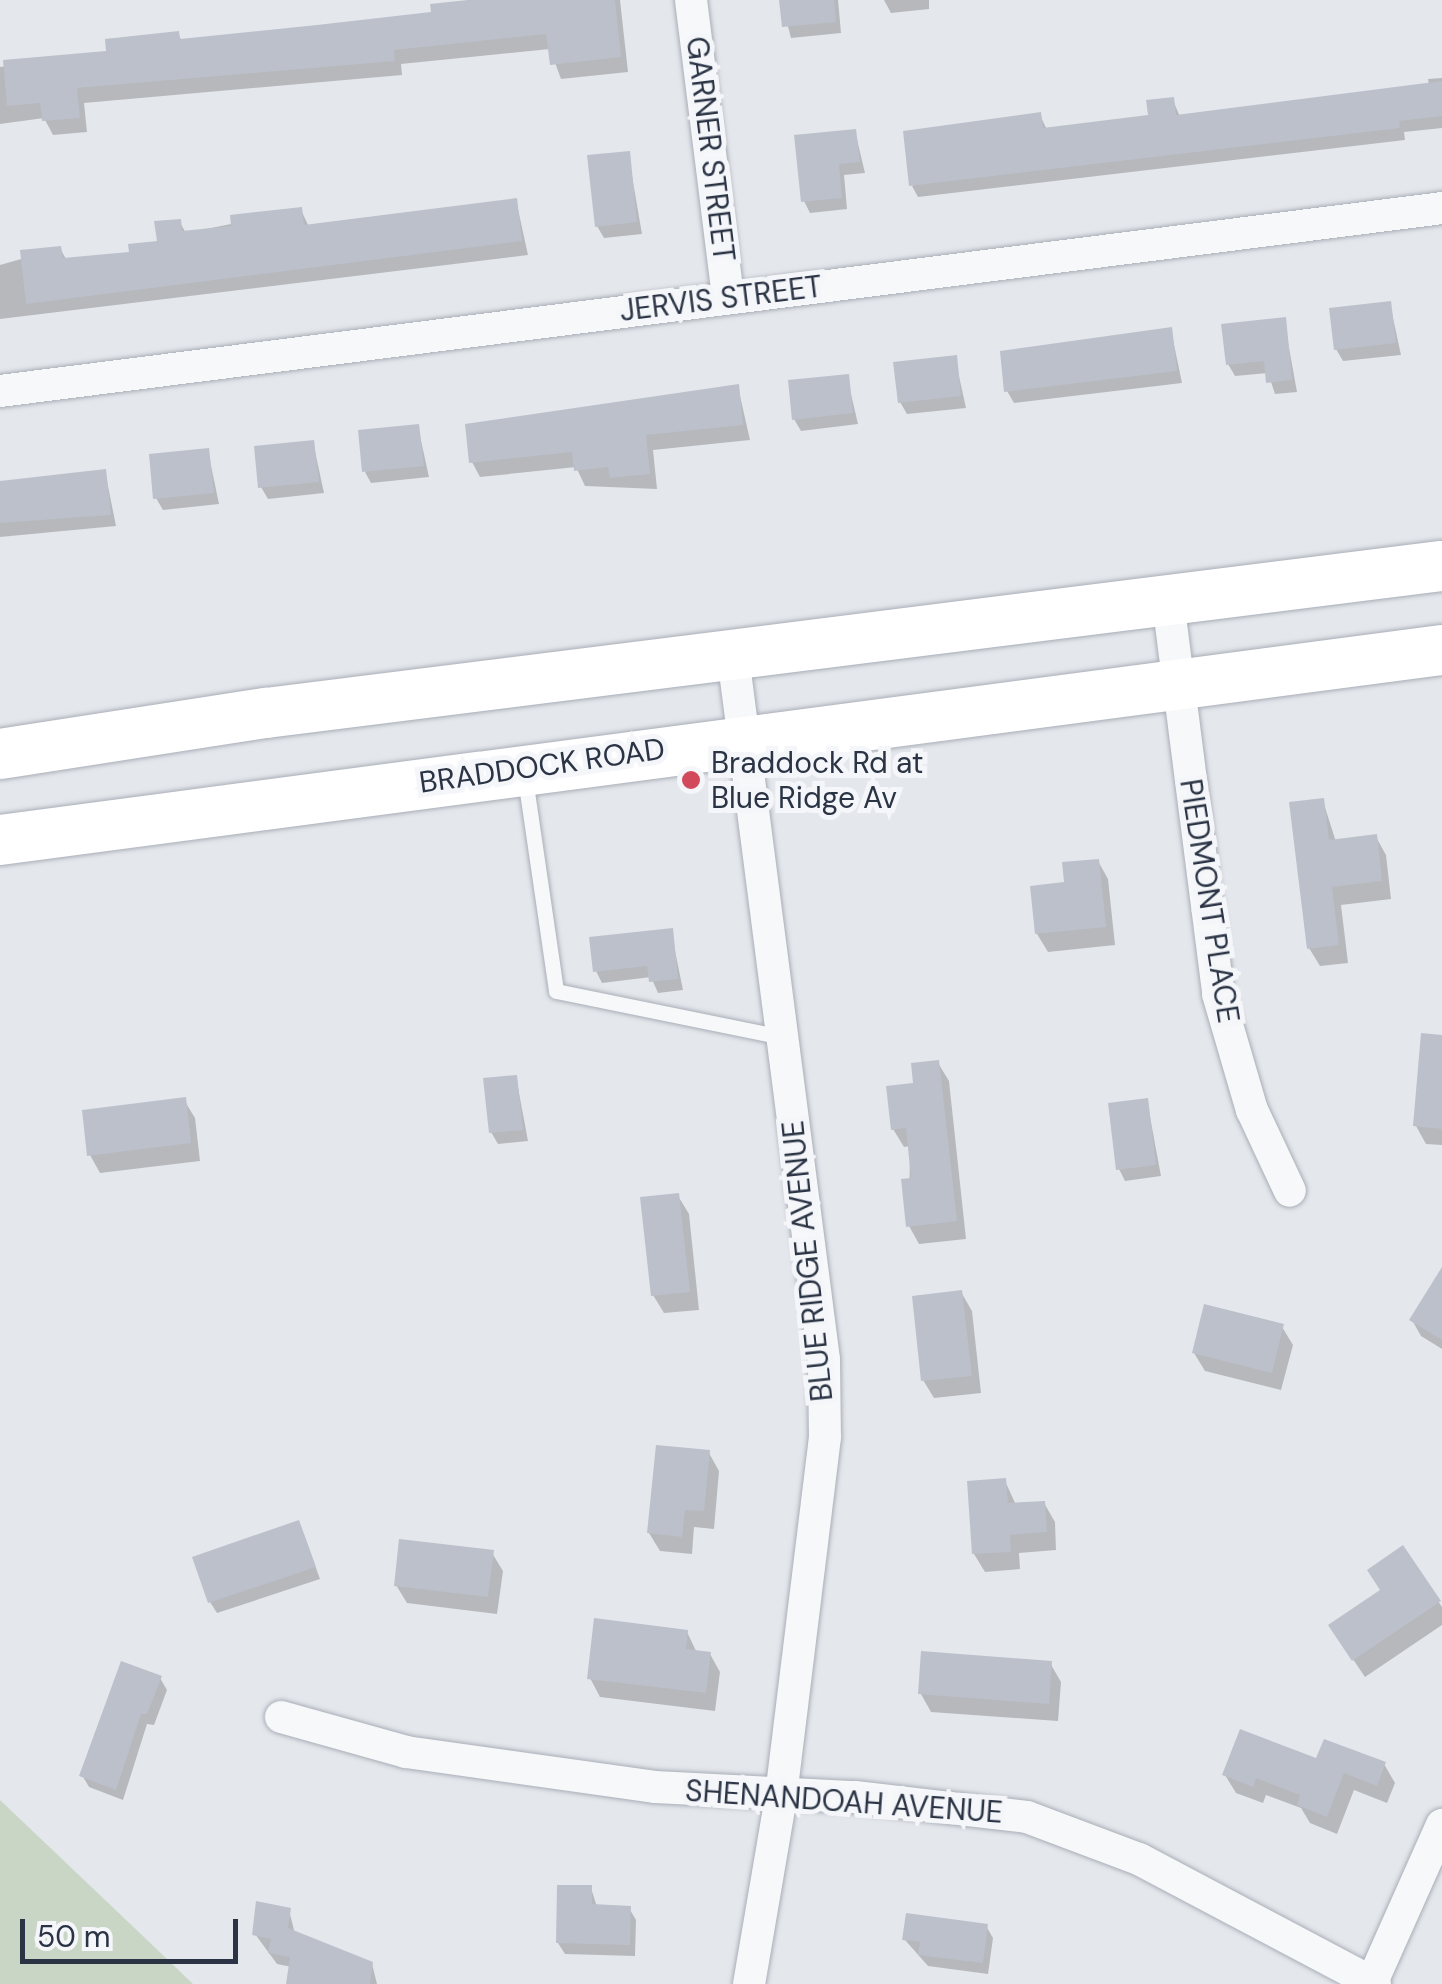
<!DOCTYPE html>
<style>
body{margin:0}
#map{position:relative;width:1442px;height:1984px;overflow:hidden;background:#e4e7ec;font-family:"DM Sans",sans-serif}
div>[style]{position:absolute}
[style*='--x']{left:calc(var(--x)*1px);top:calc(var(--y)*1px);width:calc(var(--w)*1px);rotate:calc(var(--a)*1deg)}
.green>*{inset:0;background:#c9d6c5}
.shadow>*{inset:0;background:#0003}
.building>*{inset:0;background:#bbc0ca}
.roads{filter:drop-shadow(0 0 2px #a9aeb7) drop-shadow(0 0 2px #a9aeb7)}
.service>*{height:15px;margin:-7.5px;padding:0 7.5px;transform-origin:7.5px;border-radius:7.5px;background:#f7f8fa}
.minor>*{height:32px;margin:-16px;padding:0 16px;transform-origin:16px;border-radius:16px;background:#f7f8fa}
.primary>*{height:50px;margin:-25px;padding:0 25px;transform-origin:25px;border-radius:25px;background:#fff}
.dots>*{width:28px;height:28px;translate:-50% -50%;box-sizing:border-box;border:5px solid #f4f6f9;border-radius:50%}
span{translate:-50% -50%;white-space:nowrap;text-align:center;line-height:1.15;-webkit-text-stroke:10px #f4f6f9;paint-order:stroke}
.street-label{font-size:30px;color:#2b3445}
.poi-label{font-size:30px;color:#2b3445}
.left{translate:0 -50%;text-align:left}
.scale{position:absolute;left:20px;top:1919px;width:218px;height:45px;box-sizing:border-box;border:5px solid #2b3445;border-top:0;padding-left:12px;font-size:30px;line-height:35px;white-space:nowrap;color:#2b3445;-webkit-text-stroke:8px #f4f6f9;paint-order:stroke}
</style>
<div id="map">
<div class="green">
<i style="clip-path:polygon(0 1800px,145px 1938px,193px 1984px,0 1984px)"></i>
</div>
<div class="shadow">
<i style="clip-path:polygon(492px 0,620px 0,628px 72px,561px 79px,550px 49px,401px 64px,402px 75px,84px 103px,87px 132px,53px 135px,44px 118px,0 124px,0 67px,109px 53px,178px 34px,182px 41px,433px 14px)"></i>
<i style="clip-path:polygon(781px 0,838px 0,841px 33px,791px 38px)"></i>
<i style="clip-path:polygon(884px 0,929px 0,929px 9px,891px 13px)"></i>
<i style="clip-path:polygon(1442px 78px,1442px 128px,1404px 132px,1405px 140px,918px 197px,912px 186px,1040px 115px,1047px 130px,1150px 117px,1173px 100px,1180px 117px,1429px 85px,1428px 79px)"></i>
<i style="clip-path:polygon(855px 131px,865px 173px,844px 175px,847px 209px,810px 213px,804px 201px)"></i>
<i style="clip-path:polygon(628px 153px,642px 234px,604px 238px,597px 226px)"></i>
<i style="clip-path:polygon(516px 200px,528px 255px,0 319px,0 265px,60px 248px,67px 261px,131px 254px,159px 244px,179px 221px,186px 233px,301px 210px,309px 227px)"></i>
<i style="clip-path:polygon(1390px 304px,1401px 355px,1343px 361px,1336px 349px)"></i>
<i style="clip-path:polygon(1284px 320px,1297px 392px,1275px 394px,1268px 373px,1235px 376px,1228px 364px)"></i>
<i style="clip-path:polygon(1171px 330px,1182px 383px,1014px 403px,1007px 391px)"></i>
<i style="clip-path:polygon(955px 358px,966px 408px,907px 414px,900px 402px)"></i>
<i style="clip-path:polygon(847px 377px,858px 424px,801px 431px,794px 419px)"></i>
<i style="clip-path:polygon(738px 387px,750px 440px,653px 450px,657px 489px,585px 486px,576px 467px,480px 477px,472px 462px)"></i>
<i style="clip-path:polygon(418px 427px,429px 477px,371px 483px,365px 472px)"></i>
<i style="clip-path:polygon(313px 442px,324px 493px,268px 499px,261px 487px)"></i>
<i style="clip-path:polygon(208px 451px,219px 504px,163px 510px,156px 498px)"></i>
<i style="clip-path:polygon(105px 471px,116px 526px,0 537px,0 482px)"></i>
<i style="clip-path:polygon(1323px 801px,1336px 842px,1376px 837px,1386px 855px,1391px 899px,1341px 905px,1348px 963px,1320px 966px,1309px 948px)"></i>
<i style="clip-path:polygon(1098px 861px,1108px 879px,1115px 945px,1048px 952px,1037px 934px)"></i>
<i style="clip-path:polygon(671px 931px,683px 990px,658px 993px,651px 977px,602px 983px,596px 971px)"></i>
<i style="clip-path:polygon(1442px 1037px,1442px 1145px,1426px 1144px,1416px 1126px)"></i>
<i style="clip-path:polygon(938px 1063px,949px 1081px,966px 1239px,919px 1244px,909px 1226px,910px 1146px,904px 1147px,893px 1129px,916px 1085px)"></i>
<i style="clip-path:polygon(516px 1077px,528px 1141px,498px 1144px,491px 1132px)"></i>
<i style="clip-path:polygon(184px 1100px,195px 1118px,200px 1161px,100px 1173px,90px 1155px)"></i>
<i style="clip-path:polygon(1147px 1101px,1161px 1176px,1125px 1181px,1119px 1169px)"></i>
<i style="clip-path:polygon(678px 1196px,689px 1214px,699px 1310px,664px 1313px,653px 1295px)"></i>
<i style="clip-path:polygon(1442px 1272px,1442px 1349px,1421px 1336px,1412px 1320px)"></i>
<i style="clip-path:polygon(961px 1292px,972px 1311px,981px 1393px,934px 1398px,923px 1380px)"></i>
<i style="clip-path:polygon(1282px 1327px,1293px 1345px,1281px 1390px,1205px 1371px,1194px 1353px)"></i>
<i style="clip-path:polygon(709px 1453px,719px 1471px,714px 1529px,694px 1527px,692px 1554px,660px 1551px,649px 1533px)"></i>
<i style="clip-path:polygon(1005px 1481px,1016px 1505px,1044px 1503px,1055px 1522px,1056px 1550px,1019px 1553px,1020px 1569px,985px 1572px,974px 1554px)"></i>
<i style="clip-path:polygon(304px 1535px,320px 1579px,217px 1613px,210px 1602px)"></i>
<i style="clip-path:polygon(1402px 1549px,1442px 1607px,1442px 1625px,1365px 1677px,1342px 1643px,1382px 1591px)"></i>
<i style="clip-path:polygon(492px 1553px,503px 1571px,497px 1614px,407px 1603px,396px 1585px)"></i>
<i style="clip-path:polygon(687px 1632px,697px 1653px,710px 1654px,720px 1672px,715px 1711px,600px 1697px,590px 1678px)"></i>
<i style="clip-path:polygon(1050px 1663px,1061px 1682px,1058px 1721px,931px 1712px,921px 1694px)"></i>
<i style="clip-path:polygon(160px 1678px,167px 1690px,154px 1725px,147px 1724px,123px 1800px,89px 1787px,82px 1775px)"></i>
<i style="clip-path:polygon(1318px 1761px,1384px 1764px,1395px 1783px,1387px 1803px,1354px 1790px,1337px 1834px,1310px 1823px,1301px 1808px,1266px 1795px,1263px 1803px,1236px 1793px,1225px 1775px)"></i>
<i style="clip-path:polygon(591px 1888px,597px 1907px,629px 1908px,636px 1920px,635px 1956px,565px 1954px,558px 1943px)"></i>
<i style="clip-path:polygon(289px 1910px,295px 1934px,372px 1964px,377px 1984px,290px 1984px,292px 1967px,277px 1964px,255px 1934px)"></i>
<i style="clip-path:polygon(986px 1926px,993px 1938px,988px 1974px,928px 1966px,905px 1940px)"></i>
</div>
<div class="building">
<i style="clip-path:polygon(468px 0,615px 0,621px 57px,550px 65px,546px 34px,394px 50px,395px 61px,77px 88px,80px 118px,42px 121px,40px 103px,7px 106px,3px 60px,106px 51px,105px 39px,179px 31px,180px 39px,317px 25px,431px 12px,430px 4px)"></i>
<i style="clip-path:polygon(779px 0,834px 0,836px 22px,782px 27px)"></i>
<i style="clip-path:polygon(1442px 81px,1442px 116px,1399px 121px,1400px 128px,909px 186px,903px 131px,1041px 112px,1043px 128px,1148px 115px,1146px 100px,1174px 97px,1176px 115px)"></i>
<i style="clip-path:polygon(856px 129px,860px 162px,839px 164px,842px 198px,801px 202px,794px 135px)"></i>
<i style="clip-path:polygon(630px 151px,637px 222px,595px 227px,587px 155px)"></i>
<i style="clip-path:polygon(517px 198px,522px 241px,26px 304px,20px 250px,61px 246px,63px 258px,129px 252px,128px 244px,157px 241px,154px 221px,181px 219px,182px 231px,231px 226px,230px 215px,302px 207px,304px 225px)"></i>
<i style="clip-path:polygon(1391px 301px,1396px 343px,1334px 350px,1329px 308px)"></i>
<i style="clip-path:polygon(1286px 317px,1292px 380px,1266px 383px,1264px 361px,1226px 365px,1221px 324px)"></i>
<i style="clip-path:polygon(1172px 327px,1177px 371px,1004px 392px,1000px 351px)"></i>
<i style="clip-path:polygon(957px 355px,961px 396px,898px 403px,893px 362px)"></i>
<i style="clip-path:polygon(849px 374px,853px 413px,792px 420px,788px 380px)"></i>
<i style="clip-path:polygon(739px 384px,743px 425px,646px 435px,650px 474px,610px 478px,608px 467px,574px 471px,572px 452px,469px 463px,465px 424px)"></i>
<i style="clip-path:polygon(419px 424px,424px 466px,362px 472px,358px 430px)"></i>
<i style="clip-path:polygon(314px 440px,319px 482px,258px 488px,254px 446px)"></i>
<i style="clip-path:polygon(209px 448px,214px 493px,153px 499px,149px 454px)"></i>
<i style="clip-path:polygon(106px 469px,111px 515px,0 523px,0 481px)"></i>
<i style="clip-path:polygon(1324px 798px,1329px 840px,1377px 834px,1382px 881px,1332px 887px,1339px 945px,1307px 949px,1289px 802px)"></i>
<i style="clip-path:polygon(1099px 859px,1106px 927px,1035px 934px,1030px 886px,1064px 882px,1062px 862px)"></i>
<i style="clip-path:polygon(673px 928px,678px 979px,649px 982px,647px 966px,593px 972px,589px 937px)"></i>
<i style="clip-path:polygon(1421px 1033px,1442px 1035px,1442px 1129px,1413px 1126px)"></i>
<i style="clip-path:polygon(939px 1060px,957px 1221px,906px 1227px,901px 1179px,911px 1178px,906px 1128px,891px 1130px,886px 1086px,913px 1083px,911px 1063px)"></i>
<i style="clip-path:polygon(517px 1075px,523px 1130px,489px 1133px,483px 1078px)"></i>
<i style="clip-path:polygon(186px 1097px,191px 1143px,87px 1156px,82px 1110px)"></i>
<i style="clip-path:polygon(1148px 1098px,1156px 1165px,1116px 1170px,1108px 1103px)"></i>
<i style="clip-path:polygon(679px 1193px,690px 1292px,651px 1296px,640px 1197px)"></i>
<i style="clip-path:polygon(1442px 1267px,1442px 1340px,1409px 1320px)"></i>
<i style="clip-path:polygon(962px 1290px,972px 1376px,921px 1381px,912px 1296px)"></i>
<i style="clip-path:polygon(1204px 1304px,1284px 1324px,1272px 1373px,1192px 1353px)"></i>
<i style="clip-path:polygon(656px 1445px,710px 1450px,704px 1511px,685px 1510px,682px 1537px,647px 1533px)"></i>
<i style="clip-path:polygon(1006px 1478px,1008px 1503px,1045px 1501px,1047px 1532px,1010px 1535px,1011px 1552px,972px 1554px,967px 1481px)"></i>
<i style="clip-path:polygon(299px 1520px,316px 1567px,208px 1603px,192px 1557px)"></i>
<i style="clip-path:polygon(399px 1539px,494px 1550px,488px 1597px,394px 1586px)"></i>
<i style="clip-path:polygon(1403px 1545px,1441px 1601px,1352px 1661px,1328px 1625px,1380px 1590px,1367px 1570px)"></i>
<i style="clip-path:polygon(594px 1618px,688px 1630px,686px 1649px,711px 1652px,706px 1693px,587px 1679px)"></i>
<i style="clip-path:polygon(921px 1651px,1052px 1661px,1049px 1704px,918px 1694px)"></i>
<i style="clip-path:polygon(121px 1661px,162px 1676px,147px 1714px,141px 1714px,116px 1790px,79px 1776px)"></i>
<i style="clip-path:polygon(1240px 1729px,1316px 1758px,1324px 1739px,1386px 1762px,1377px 1786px,1344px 1773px,1327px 1817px,1297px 1805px,1300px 1795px,1256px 1778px,1253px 1787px,1222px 1775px)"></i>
<i style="clip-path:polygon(557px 1885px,592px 1885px,592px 1904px,631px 1906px,630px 1945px,556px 1943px)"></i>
<i style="clip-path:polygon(256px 1901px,291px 1908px,288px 1928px,373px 1962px,370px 1984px,286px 1984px,290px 1957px,268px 1953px,271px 1939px,252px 1935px)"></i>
<i style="clip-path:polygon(906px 1913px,988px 1924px,983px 1963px,918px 1955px,920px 1942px,902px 1940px)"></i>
</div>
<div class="roads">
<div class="service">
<i style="--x:525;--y:778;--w:215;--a:81.7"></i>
<i style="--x:556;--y:991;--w:232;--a:11.5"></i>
</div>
<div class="minor">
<i style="--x:691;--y:0;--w:300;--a:82.9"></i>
<i style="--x:0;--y:391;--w:1454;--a:-7.23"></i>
<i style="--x:1168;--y:601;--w:396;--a:82.7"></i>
<i style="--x:1218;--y:994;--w:121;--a:73.7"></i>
<i style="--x:1252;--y:1110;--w:89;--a:64.9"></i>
<i style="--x:733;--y:656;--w:710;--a:82.63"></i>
<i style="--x:824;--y:1360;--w:77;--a:89.3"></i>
<i style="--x:825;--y:1437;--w:363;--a:97"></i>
<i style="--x:781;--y:1797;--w:190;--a:99.7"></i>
<i style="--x:281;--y:1717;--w:130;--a:15.6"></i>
<i style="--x:406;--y:1752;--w:251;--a:8"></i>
<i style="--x:655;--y:1787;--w:200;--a:2.9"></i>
<i style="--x:855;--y:1797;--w:173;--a:6.6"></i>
<i style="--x:1027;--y:1817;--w:120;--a:20.6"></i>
<i style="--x:1139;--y:1859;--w:267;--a:27.9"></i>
<i style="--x:1372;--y:1982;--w:172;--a:-66"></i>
</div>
<div class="primary">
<i style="--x:0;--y:754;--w:269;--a:-8.8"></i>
<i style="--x:266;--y:713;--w:1185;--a:-7.13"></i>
<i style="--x:0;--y:840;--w:1454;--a:-7.51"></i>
</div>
</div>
<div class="dots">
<i style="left:691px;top:780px;background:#d1495b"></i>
</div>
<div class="street-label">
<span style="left:710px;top:149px;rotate:83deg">GARNER STREET</span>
<span style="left:721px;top:299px;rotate:-7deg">JERVIS STREET</span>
<span style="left:542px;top:766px;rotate:-8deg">BRADDOCK ROAD</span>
<span style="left:1209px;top:901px;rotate:81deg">PIEDMONT PLACE</span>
<span style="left:808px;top:1261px;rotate:-96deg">BLUE RIDGE AVENUE</span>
<span style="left:844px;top:1802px;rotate:4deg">SHENANDOAH AVENUE</span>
</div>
<div class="poi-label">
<span class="left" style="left:711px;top:780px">Braddock Rd at<br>Blue Ridge Av</span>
</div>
<div class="scale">50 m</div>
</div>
